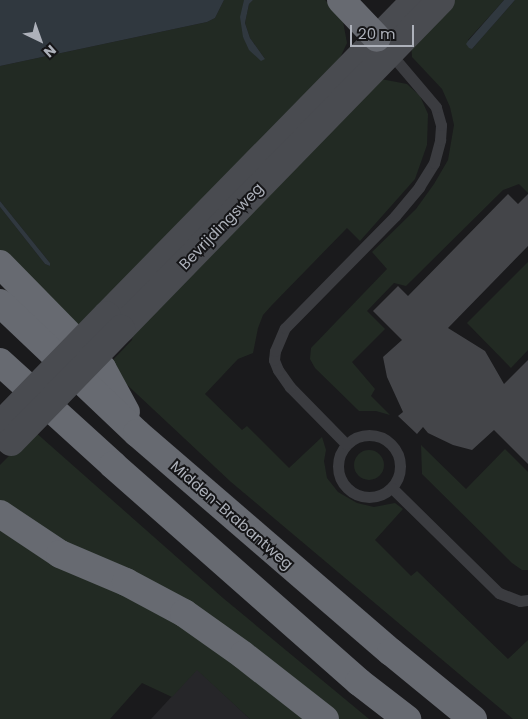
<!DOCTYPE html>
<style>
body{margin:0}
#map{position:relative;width:528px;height:719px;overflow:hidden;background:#1a1a1c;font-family:Poppins,sans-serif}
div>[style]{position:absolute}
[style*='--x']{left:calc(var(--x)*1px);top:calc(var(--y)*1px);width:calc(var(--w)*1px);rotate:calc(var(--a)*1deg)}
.built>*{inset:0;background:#262629}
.green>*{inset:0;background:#222a23}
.round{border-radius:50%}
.water>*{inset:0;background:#30383f}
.building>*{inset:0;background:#444549}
.lane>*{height:11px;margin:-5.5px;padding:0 5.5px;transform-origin:5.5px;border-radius:5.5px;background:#3b3c40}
.lane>.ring{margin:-5.5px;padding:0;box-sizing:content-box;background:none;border:11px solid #3b3c40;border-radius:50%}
.secondary>*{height:28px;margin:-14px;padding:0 14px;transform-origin:14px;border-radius:14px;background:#494b50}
.highway>*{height:28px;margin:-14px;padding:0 14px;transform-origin:14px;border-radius:14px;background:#676a71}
.secondary-bridge>*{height:28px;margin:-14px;padding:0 14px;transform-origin:14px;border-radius:14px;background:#494b50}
span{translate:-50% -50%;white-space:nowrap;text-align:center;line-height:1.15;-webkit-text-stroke:4px #151517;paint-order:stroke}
.street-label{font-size:15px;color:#adb1ba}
.north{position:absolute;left:15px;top:15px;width:50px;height:50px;-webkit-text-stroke:4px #151517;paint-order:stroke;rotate:138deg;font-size:14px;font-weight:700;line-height:20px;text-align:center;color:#adb1ba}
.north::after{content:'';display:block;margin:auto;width:18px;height:22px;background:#adb1ba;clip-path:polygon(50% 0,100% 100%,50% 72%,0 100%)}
.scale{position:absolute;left:350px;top:25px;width:64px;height:22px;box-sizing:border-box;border:2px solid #adb1ba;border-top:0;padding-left:6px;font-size:15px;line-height:18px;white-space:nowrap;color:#adb1ba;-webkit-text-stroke:4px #151517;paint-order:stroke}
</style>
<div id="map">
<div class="built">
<i style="clip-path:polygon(197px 669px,250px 719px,151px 719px)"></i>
</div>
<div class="green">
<i style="clip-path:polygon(224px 0,244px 0,243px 37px,265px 59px,250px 38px,245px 23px,249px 4px,253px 0,325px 0,342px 16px,347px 43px,333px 73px,73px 332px,0 251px,0 207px,45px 264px,50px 266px,50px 263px,0 201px,0 66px,207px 22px,215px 18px)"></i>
<i style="clip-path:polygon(451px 0,504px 0,468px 40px,472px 49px,515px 0,528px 0,528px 193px,519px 184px,503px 190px,406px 286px,394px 283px,367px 311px,385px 329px,352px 362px,375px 389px,371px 396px,390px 415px,376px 411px,359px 411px,315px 368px,310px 359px,311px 348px,387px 269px,372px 252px,416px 209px,434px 184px,448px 160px,454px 125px,450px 107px,442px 89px,412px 57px,411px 42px)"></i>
<i style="clip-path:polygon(381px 79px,407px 84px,420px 96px,428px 114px,427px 145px,415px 179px,360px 241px,347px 228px,272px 305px,263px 315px,258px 328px,253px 353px,238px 359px,205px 394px,242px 430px,247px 426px,289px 468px,322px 437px,326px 450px,324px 461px,327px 478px,338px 492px,357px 503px,374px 507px,395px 503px,403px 509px,375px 540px,411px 576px,417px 571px,508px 659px,528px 640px,528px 719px,513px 719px,471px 684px,231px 482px,107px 366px,132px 340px,133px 333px)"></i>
<i style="clip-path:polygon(528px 262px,528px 350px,511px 368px,467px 323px)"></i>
<i style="clip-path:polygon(34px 431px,223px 598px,369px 719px,334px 719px,84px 555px,0 503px,0 465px)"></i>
<i style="clip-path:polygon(421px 445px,466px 489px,505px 449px,528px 472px,528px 570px,522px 570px,512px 563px,422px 474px)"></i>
<i class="round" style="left:354px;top:450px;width:30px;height:30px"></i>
<i style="clip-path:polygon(0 522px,166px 613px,311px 719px,250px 719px,197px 670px,172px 697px,142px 683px,110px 719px,0 719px)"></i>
</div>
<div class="water">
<i style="clip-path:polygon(0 0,224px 0,215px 18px,207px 22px,0 66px)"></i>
<i style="clip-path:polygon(244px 0,253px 0,249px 4px,245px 23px,250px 38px,265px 59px,261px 61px,249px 50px,243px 37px,240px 17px)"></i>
<i style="clip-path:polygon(504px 0,515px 0,472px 49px,469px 48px,466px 44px,468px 41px)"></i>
<i style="clip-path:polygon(0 201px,50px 263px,50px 266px,45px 264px,0 207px)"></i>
</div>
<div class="building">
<i style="clip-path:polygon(508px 194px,518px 204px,528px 194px,528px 246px,448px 328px,485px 351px,504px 384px,528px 360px,528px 464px,494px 430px,472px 450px,453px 445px,428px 433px,423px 427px,417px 434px,398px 416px,403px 412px,387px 377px,383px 357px,402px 340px,373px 311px,398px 286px,408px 296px)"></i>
</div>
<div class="lane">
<i class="ring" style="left:338px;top:435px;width:51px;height:51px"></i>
<i style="--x:346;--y:444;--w:80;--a:-134.5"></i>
<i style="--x:290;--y:387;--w:21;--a:-125"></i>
<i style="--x:278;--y:370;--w:11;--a:-112"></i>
<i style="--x:274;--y:360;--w:9;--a:-84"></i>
<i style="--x:275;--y:351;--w:25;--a:-67"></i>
<i style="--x:285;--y:328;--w:157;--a:-45.5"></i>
<i style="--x:395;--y:216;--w:38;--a:-50"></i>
<i style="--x:419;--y:187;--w:28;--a:-58"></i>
<i style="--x:434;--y:163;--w:24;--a:-75"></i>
<i style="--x:440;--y:140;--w:15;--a:-86"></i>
<i style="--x:441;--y:125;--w:19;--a:-106"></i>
<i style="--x:436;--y:107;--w:71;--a:-130.4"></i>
<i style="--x:392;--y:488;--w:150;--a:44.5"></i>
<i style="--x:499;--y:593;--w:22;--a:21"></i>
<i style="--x:520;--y:601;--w:8;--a:-7"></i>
</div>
<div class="secondary">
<i style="--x:107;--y:315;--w:441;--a:-45.6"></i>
<i style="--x:121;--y:329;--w:459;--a:-45.8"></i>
</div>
<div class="highway">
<i style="--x:341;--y:0;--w:52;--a:46.5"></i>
<i style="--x:0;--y:264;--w:146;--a:45.6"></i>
<i style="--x:102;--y:368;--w:50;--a:61.4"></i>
<i style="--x:0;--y:303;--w:189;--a:43.5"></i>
<i style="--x:137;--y:433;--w:335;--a:40.8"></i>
<i style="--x:391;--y:652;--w:106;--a:39.3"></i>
<i style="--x:0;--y:362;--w:153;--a:42.3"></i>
<i style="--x:113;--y:465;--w:328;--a:41.4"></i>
<i style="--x:359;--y:682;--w:61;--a:37.6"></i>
<i style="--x:0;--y:514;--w:72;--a:33.7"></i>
<i style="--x:60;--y:554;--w:72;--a:23"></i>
<i style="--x:126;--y:582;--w:66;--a:28.1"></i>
<i style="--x:184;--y:613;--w:72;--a:35.4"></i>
<i style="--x:243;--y:655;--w:104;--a:38"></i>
</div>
<div class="secondary-bridge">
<i style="--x:0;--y:425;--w:153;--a:-45.8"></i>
<i style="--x:11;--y:442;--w:158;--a:-45.8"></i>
</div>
<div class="street-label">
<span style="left:221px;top:226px;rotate:-46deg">Bevrijdingsweg</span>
<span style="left:232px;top:515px;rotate:41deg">Midden-Brabantweg</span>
</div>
<div class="north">N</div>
<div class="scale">20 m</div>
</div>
